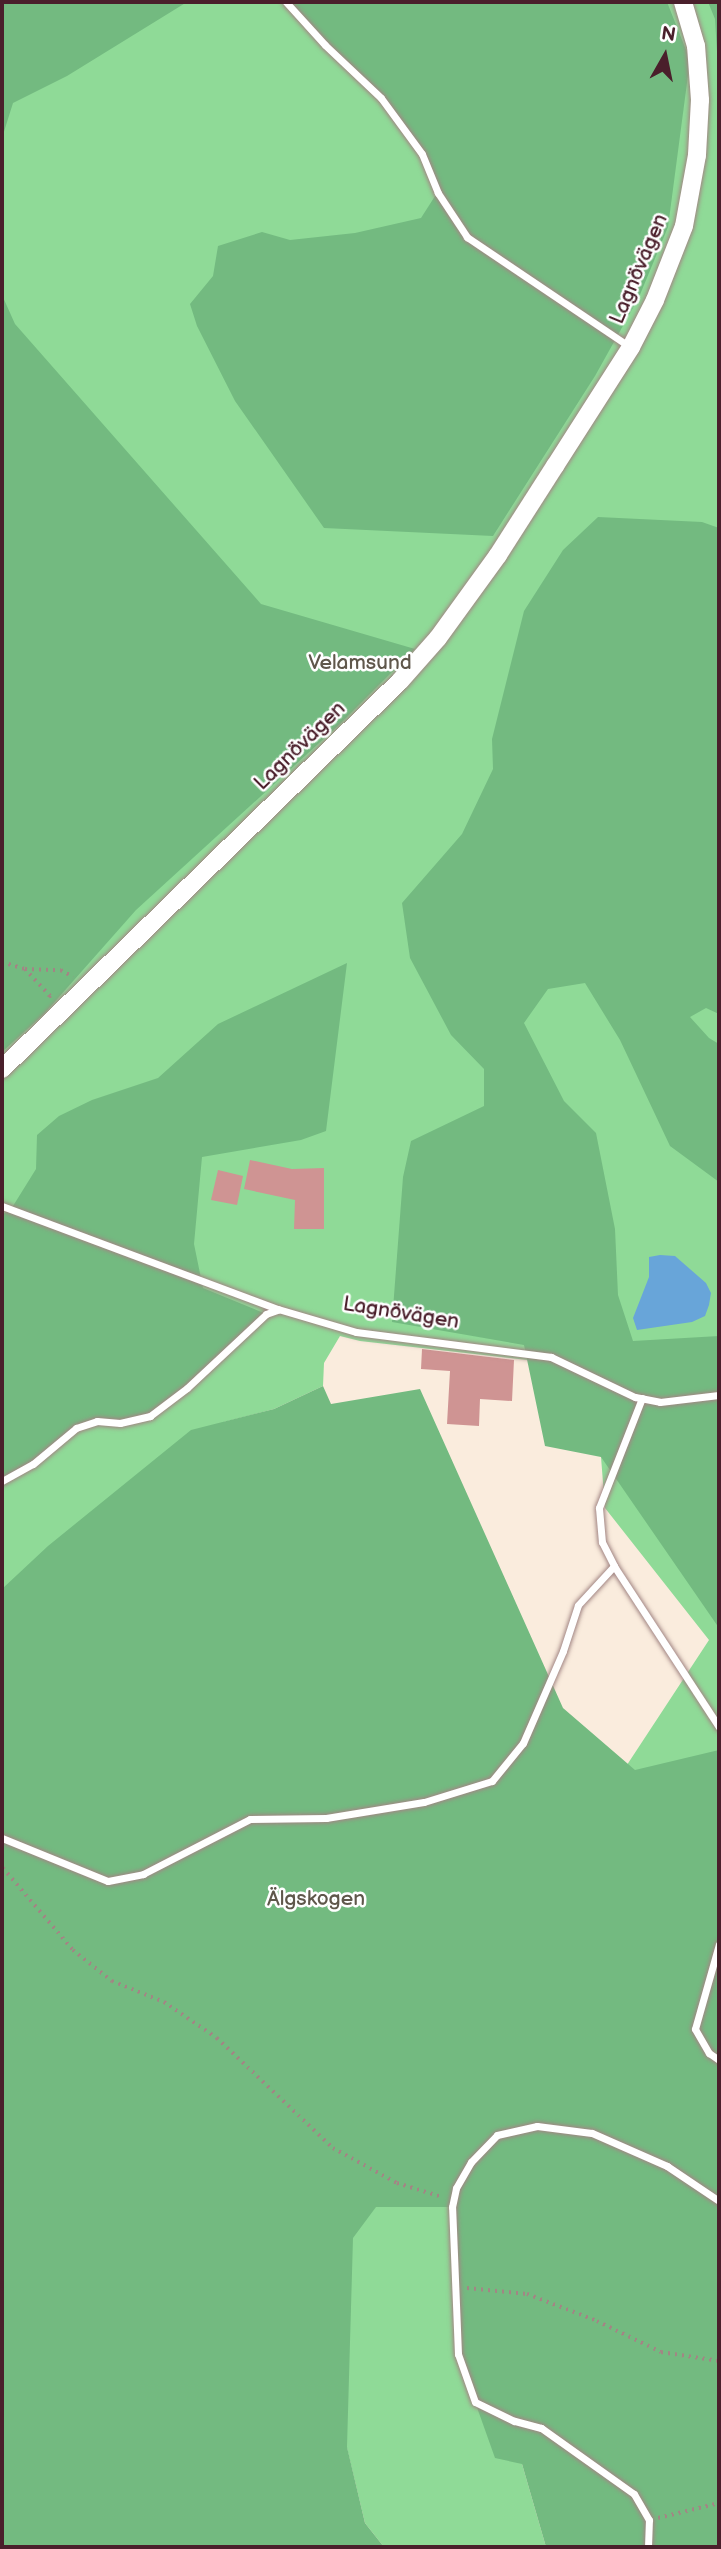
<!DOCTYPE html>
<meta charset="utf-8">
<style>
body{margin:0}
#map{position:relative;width:721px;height:2549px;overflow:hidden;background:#faecdd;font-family:"Balsamiq Sans",sans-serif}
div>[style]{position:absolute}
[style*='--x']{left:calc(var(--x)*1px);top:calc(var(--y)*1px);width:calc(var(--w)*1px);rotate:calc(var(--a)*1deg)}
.green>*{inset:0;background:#8fda97}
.forest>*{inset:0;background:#73ba80}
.water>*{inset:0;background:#68a5d9}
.building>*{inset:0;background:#cf9493}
.path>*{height:3.5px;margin-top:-1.75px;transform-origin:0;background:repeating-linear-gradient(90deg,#a28684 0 2px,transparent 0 7px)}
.roads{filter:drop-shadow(0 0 2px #a28684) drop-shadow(0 0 2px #a28684)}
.service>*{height:7px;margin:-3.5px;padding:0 3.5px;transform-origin:3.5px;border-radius:3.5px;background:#fff}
.tertiary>*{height:18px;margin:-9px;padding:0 9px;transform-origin:9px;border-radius:9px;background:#fff}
span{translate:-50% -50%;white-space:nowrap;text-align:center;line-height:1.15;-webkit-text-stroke:5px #fff;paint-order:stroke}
.street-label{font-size:21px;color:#4a1f2b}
.park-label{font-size:21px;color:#5f574b}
.frame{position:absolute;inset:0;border:4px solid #4a1f2b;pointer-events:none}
.north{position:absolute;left:630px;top:21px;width:70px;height:70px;-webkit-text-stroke:5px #fff;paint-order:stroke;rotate:9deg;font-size:19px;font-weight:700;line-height:28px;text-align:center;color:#4a1f2b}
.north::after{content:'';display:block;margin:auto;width:24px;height:32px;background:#4a1f2b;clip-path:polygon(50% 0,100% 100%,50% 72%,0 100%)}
</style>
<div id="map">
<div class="green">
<i style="clip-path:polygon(evenodd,2px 2px,719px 2px,719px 2310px,522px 2464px,546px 2547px,384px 2547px,365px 2523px,347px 2448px,2px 2547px,2px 2px,340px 1336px,360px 1341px,527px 1360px,559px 1368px,601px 1457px,605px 1508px,709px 1640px,451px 2033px,224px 1422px,274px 1409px,323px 1386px,324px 1363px,340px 1336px)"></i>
</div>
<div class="forest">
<i style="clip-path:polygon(2px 2px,187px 2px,67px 76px,13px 103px,2px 138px)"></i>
<i style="clip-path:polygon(286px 2px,667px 2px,690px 60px,668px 227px,639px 297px,595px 376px,493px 536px,324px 528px,235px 401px,197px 326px,190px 304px,213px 276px,218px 246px,262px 232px,290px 240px,355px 233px,421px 218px,437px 193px,422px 154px,381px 98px)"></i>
<i style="clip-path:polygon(708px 2px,719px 2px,719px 84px,715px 19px)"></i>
<i style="clip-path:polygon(2px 295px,15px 324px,261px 604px,415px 649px,340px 724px,136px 910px,44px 1014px,2px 1052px)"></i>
<i style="clip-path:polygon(598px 517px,702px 522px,719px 528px,719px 1014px,706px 1008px,690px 1017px,709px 1038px,719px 1044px,719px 1182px,670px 1146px,620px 1040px,585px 983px,548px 989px,524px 1023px,564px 1101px,596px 1133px,615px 1229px,618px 1295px,633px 1341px,719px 1336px,719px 1628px,601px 1457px,545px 1446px,524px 1345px,392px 1322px,403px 1177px,411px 1141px,484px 1106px,484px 1069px,451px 1035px,410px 958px,402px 903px,462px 834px,493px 769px,492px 739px,524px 611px,563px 550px)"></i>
<i style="clip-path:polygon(347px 963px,326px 1131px,301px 1140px,202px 1157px,194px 1244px,203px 1288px,266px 1314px,224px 1355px,150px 1416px,120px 1423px,97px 1421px,76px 1428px,33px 1464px,2px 1481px,2px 1215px,13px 1206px,36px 1169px,37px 1135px,59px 1116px,92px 1100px,158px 1078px,218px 1024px)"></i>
<i style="clip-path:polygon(323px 1386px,331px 1404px,420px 1389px,563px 1708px,635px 1770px,719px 1750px,719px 2547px,546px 2547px,522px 2464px,495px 2458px,458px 2354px,451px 2207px,376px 2207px,353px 2238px,347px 2447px,365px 2523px,384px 2547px,2px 2547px,2px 1589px,48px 1546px,191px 1430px,274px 1409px)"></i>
</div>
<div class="water">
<i style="clip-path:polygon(660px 1255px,675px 1256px,706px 1283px,711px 1293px,709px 1305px,705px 1316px,692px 1322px,637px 1330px,633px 1318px,649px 1277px,649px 1257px)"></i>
</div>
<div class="building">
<i style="clip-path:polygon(250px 1160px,292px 1169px,324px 1168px,324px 1229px,294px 1229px,295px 1200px,244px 1189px)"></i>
<i style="clip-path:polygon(218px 1170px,243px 1176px,237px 1205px,211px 1200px)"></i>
<i style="clip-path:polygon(422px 1349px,514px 1360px,512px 1401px,480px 1399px,479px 1426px,447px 1424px,450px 1371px,421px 1369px)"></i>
</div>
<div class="path">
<i style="--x:2;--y:962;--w:24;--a:17"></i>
<i style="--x:25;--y:969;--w:37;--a:47"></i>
<i style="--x:50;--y:996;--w:3;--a:108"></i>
<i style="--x:25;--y:969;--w:36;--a:2"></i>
<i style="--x:61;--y:970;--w:14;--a:30"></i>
<i style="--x:3;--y:1868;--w:108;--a:49.5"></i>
<i style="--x:73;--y:1950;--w:50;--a:38.5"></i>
<i style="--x:112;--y:1981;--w:56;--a:22"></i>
<i style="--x:164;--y:2002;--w:64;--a:34.2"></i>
<i style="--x:217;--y:2038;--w:160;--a:43.5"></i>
<i style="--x:333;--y:2148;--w:73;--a:28.7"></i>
<i style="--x:397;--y:2183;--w:47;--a:17.3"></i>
<i style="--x:467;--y:2288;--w:60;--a:5.7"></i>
<i style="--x:527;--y:2294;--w:75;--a:21.1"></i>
<i style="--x:597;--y:2321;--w:71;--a:25.8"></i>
<i style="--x:661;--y:2352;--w:59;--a:8.8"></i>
<i style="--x:658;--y:2518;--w:63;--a:-13.8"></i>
</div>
<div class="roads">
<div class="service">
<i style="--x:286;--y:2;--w:58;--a:47.8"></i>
<i style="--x:325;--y:45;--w:77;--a:43.4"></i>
<i style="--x:381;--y:98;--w:69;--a:53.8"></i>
<i style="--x:422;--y:154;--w:42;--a:67.7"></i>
<i style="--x:438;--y:193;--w:53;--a:56.6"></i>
<i style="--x:467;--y:237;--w:197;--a:34"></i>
<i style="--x:2;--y:1206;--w:295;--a:20.5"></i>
<i style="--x:278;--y:1309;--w:81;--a:16.4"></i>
<i style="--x:356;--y:1332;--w:197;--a:7.3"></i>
<i style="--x:551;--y:1357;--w:93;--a:25.5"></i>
<i style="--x:635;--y:1397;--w:25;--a:11"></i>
<i style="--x:660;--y:1402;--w:59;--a:-6.8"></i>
<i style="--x:642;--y:1398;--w:118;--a:111.4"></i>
<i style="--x:599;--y:1508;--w:34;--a:85"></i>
<i style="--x:602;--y:1542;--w:27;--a:63"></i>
<i style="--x:614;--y:1566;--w:192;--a:56.9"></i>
<i style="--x:2;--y:1481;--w:35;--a:-29"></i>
<i style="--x:33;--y:1464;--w:56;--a:-39.9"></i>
<i style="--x:76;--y:1428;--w:22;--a:-18"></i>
<i style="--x:97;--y:1421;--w:23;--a:5"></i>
<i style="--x:120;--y:1423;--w:31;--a:-13"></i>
<i style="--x:150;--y:1416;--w:46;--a:-37.1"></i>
<i style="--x:187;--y:1388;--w:108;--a:-43.1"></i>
<i style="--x:266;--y:1314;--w:12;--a:-20"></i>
<i style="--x:2;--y:1838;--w:114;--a:22.1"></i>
<i style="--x:108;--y:1881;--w:36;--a:-11"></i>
<i style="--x:143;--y:1874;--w:120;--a:-27.2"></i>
<i style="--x:250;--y:1819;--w:76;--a:-0.8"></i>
<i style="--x:326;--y:1818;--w:99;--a:-9.3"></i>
<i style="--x:424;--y:1802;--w:71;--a:-17.2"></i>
<i style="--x:492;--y:1781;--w:49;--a:-50.8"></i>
<i style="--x:523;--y:1743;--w:100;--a:-66.5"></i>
<i style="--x:563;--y:1651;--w:48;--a:-71.9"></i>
<i style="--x:578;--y:1605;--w:53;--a:-47.3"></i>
<i style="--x:719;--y:1944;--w:88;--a:105.8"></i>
<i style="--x:695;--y:2029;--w:28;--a:60"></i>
<i style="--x:709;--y:2053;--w:12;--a:35"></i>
<i style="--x:648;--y:2547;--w:27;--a:-88"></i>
<i style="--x:649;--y:2520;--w:30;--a:-120"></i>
<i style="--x:634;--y:2494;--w:114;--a:-144.6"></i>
<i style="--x:541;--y:2428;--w:28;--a:-165"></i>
<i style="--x:514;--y:2421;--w:43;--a:-154"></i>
<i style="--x:475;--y:2402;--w:51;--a:-109.5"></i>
<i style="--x:458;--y:2354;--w:147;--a:-92.3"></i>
<i style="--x:452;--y:2207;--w:19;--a:-78"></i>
<i style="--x:456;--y:2188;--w:30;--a:-60"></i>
<i style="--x:471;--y:2162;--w:37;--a:-46"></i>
<i style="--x:497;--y:2135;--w:41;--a:-12.7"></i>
<i style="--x:537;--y:2126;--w:55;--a:7.3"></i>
<i style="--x:592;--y:2133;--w:82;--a:23.7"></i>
<i style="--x:667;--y:2166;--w:63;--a:33.9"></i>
</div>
<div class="tertiary">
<i style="--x:2;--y:1069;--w:556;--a:-44.27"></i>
<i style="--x:400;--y:681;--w:57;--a:-48.5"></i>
<i style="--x:438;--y:638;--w:102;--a:-54.1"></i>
<i style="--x:498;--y:555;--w:106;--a:-57.4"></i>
<i style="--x:555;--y:466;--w:141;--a:-57.4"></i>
<i style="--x:631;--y:347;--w:53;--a:-62.9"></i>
<i style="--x:655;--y:300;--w:79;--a:-68.6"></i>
<i style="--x:684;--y:226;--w:72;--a:-79.6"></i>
<i style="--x:697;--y:155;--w:55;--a:-86.9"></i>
<i style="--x:700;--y:100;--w:54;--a:-94.2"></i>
<i style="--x:696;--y:46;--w:46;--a:-106.5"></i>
</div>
</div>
<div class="street-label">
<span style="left:639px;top:269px;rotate:-67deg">Lagnövägen</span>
<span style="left:300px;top:746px;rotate:-44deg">Lagnövägen</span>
<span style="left:401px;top:1313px;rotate:9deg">Lagnövägen</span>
</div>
<div class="park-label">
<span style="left:360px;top:663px">Velamsund</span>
<span style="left:316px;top:1899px">Älgskogen</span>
</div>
<div class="frame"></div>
<div class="north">N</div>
</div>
